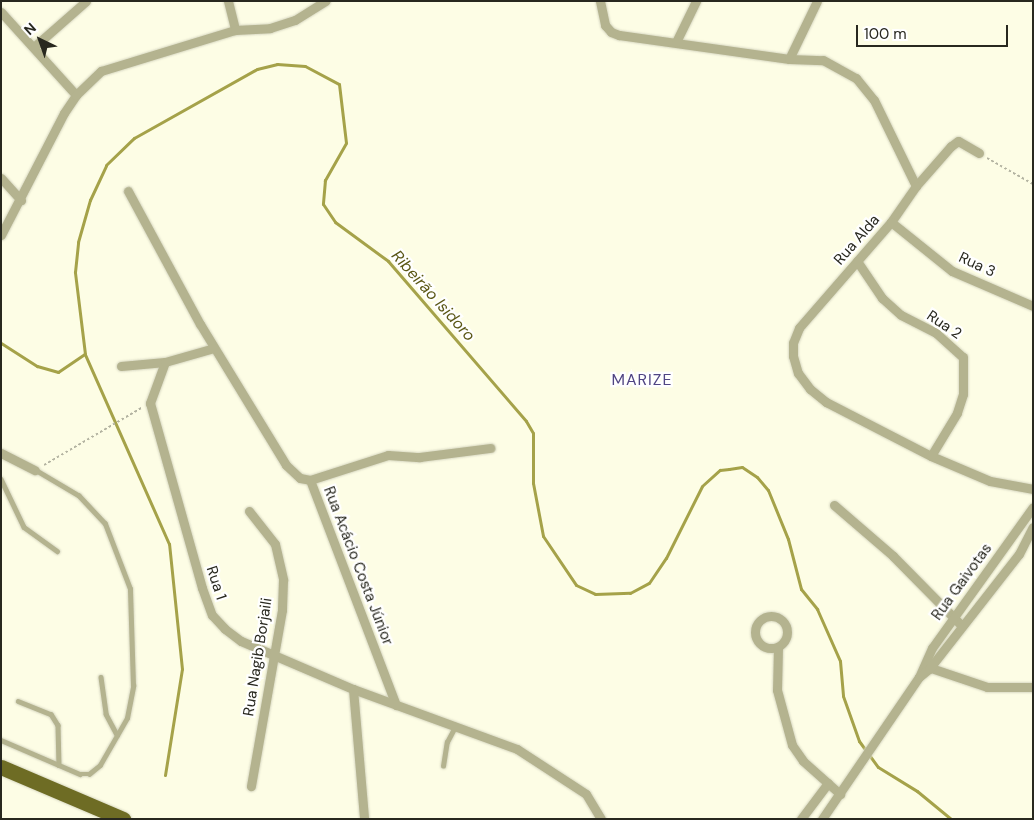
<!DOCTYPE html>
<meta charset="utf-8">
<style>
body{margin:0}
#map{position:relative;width:1034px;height:820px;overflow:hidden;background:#fdfde5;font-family:"DM Sans",sans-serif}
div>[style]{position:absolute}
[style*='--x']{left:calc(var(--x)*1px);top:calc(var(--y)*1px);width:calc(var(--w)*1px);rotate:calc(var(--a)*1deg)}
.stream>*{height:3px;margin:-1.5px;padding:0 1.5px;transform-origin:1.5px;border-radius:1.5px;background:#a5a249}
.path>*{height:2px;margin-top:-1px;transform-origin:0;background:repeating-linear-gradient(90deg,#b3b3a1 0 2.5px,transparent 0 5px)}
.roads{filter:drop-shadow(0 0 1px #d7d7c1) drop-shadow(0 0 1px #d7d7c1)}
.service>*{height:4.5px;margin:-2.25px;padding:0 2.25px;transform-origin:2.25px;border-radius:2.25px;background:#b4b38f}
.minor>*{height:9px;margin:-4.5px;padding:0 4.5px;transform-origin:4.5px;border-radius:4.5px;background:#b4b38f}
.minor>.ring{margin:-4.5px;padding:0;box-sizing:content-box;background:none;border:9px solid #b4b38f;border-radius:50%}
.trunk>*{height:15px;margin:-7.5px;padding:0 7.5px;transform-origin:7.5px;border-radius:7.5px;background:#6e6c24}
span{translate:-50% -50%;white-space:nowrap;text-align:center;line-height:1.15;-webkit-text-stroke:4.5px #fff;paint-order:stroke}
.street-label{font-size:15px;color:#28281f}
.water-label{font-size:16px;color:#5b5816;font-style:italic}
.neighbourhood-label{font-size:16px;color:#504583;letter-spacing:1px}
.frame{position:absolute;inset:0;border:2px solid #28281f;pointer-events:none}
.north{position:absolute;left:15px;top:15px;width:50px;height:50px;-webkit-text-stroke:4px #fff;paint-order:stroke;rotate:318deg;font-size:14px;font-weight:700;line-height:20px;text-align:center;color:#28281f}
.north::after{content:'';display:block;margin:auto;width:18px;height:22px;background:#28281f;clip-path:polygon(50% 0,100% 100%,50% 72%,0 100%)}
.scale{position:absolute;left:856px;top:25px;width:152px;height:22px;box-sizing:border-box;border:2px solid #28281f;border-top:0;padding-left:6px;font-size:15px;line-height:18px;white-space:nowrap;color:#28281f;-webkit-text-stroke:4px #fff;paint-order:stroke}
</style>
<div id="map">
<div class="stream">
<i style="--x:1;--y:343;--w:43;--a:32.6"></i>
<i style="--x:37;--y:366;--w:22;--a:16"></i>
<i style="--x:58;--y:372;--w:32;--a:-34"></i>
<i style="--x:165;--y:775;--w:107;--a:-80.9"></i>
<i style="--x:182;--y:669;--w:126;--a:-95.9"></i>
<i style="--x:169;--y:544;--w:208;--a:-113.9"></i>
<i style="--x:85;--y:354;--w:83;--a:-97"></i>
<i style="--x:75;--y:272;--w:30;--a:-84"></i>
<i style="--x:78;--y:242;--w:44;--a:-74.1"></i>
<i style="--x:90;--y:200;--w:38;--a:-65"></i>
<i style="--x:106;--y:165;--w:39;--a:-44"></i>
<i style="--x:134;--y:138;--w:141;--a:-29.3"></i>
<i style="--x:257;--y:69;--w:21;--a:-14"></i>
<i style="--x:277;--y:64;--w:28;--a:4"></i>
<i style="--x:305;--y:66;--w:38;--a:28"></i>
<i style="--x:339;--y:84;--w:59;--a:83.2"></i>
<i style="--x:346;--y:143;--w:43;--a:119.6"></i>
<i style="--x:325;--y:180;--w:24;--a:95"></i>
<i style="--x:323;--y:204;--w:22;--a:56"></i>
<i style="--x:335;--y:222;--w:66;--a:36.3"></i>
<i style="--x:388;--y:261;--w:211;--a:49.2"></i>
<i style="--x:526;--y:421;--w:14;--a:60"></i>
<i style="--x:533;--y:433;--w:50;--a:90"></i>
<i style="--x:533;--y:483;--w:54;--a:79.3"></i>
<i style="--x:543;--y:536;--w:59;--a:56"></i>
<i style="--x:576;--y:585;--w:21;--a:25"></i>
<i style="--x:595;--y:594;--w:35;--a:-2"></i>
<i style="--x:630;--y:593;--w:21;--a:-28"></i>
<i style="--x:649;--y:583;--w:30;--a:-56"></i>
<i style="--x:666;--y:558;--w:80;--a:-63.4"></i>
<i style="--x:702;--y:486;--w:24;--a:-42"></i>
<i style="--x:720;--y:470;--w:9;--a:-6"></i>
<i style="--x:729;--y:469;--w:13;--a:-9"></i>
<i style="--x:742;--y:467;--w:18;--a:34"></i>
<i style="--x:757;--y:477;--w:17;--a:50"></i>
<i style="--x:768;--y:490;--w:53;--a:67.8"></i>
<i style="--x:788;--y:539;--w:52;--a:75.4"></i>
<i style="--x:801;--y:589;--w:26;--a:51"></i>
<i style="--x:817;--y:609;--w:57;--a:66.1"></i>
<i style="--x:840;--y:661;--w:35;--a:85"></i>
<i style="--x:843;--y:696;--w:48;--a:70.4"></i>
<i style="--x:859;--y:741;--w:32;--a:54"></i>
<i style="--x:878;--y:767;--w:46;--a:31.6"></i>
<i style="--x:917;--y:791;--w:44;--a:39.5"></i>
</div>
<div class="path">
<i style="--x:987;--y:158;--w:53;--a:29.5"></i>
<i style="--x:44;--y:465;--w:113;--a:-30.4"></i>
</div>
<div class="roads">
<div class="service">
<i style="--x:1;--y:479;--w:53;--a:64.4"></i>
<i style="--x:24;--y:527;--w:41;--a:36"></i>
<i style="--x:101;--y:677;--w:37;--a:82"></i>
<i style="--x:106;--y:714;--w:24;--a:62"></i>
<i style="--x:18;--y:701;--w:35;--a:22"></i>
<i style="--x:51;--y:714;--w:13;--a:58"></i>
<i style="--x:58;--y:725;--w:40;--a:88.6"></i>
<i style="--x:1;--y:740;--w:86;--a:23.3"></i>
<i style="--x:80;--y:774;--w:9;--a:0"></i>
<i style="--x:89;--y:774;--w:14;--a:-39"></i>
<i style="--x:100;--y:765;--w:54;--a:-60.1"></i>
<i style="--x:127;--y:718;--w:33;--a:-79"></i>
<i style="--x:133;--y:686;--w:97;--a:-91.8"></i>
<i style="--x:130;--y:589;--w:70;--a:-111"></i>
<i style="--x:105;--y:524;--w:38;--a:-133"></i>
<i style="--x:79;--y:496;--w:51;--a:-149.4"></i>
<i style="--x:443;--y:766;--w:24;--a:-81"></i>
<i style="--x:447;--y:742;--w:17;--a:-62"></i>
</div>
<div class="minor">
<i style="--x:228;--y:1;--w:30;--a:76"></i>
<i style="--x:600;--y:1;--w:25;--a:78"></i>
<i style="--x:605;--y:25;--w:9;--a:49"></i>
<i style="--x:611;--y:32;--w:9;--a:21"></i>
<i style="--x:619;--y:35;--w:172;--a:8"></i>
<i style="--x:789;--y:59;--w:34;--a:2"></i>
<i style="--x:823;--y:60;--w:38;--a:29"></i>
<i style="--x:856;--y:78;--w:28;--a:51"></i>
<i style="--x:874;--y:100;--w:96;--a:64"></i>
<i style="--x:1;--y:12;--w:112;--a:47.9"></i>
<i style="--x:676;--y:42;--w:46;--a:-64"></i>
<i style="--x:35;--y:46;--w:68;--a:-41.4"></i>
<i style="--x:789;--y:59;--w:64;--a:-64.2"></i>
<i style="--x:979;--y:153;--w:24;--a:-150"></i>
<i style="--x:958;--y:141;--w:9;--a:144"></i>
<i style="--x:951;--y:146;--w:53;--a:131.2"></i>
<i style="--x:916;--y:186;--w:44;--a:124.8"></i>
<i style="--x:891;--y:222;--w:140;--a:131"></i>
<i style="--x:799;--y:328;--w:16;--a:112"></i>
<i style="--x:793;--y:343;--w:13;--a:90"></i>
<i style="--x:793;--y:356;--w:18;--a:74"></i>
<i style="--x:798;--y:373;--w:20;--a:53"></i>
<i style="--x:810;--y:389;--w:21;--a:39"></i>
<i style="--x:826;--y:402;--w:118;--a:27.2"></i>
<i style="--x:931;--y:456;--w:64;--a:23"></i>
<i style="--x:990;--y:481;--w:44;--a:10.5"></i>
<i style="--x:1;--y:178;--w:30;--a:48"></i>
<i style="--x:128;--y:191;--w:151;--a:61.6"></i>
<i style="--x:200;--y:324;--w:165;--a:58.6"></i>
<i style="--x:286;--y:465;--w:19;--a:43"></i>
<i style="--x:300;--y:478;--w:10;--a:11"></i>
<i style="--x:310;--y:480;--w:241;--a:69.1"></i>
<i style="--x:891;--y:222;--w:78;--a:38.8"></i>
<i style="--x:952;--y:271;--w:88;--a:23.4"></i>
<i style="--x:1;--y:235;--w:137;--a:-62.7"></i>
<i style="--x:64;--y:113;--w:22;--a:-56"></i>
<i style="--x:76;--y:95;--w:35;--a:-44"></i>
<i style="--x:101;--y:71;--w:140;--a:-17"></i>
<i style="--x:235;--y:30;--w:35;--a:-3"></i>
<i style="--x:270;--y:28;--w:26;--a:-18"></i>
<i style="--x:295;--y:20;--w:36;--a:-32"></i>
<i style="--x:857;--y:261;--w:45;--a:56"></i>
<i style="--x:882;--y:298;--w:25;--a:42"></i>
<i style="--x:901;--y:315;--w:39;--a:27"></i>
<i style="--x:936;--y:333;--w:36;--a:42"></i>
<i style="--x:963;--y:357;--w:37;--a:90"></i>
<i style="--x:963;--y:394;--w:20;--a:108"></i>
<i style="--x:957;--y:413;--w:50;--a:121.2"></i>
<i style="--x:165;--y:362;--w:44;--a:110.1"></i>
<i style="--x:150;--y:403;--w:192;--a:74.3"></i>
<i style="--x:202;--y:588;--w:29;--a:70"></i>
<i style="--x:212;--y:615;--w:19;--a:47"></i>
<i style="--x:225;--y:629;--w:20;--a:37"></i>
<i style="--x:241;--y:641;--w:122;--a:23.2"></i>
<i style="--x:353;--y:689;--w:175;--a:20.1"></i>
<i style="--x:517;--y:749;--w:82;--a:33.1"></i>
<i style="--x:586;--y:794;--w:29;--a:59"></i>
<i style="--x:121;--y:366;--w:44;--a:-5.2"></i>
<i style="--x:165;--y:362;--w:51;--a:-15.9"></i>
<i style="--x:1;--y:453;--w:38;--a:27"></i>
<i style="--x:310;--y:480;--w:82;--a:-17.8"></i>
<i style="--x:388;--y:455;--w:32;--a:4"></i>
<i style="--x:420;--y:457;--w:71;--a:-7.3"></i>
<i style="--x:834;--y:505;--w:78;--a:40.8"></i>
<i style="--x:893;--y:556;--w:98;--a:45.4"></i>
<i style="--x:249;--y:511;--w:42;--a:51.8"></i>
<i style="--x:275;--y:544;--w:37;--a:77"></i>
<i style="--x:283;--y:580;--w:30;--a:92"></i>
<i style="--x:282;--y:610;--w:179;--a:100"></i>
<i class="ring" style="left:755px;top:616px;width:23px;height:23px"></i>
<i style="--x:778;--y:647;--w:43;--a:91.3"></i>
<i style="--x:777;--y:690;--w:57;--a:74.7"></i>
<i style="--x:792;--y:745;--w:19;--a:55"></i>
<i style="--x:803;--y:761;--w:50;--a:41.7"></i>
<i style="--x:925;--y:666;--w:65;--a:18.7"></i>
<i style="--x:987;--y:687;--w:46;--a:0"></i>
<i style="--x:919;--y:677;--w:32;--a:-66"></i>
<i style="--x:932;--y:648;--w:173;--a:-54.4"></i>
<i style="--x:353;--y:689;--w:129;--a:85.1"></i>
<i style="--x:801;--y:819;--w:45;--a:-53.1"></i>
<i style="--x:822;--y:819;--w:172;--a:-55.7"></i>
<i style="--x:919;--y:677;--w:13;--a:-39"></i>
<i style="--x:929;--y:669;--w:146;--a:-52"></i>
<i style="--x:1019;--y:554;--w:30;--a:-63"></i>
</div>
<div class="trunk">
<i style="--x:1;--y:767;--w:133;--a:23.1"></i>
</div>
</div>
<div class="street-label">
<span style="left:857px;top:240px;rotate:-49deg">Rua Alda</span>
<span style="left:977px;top:265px;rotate:25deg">Rua 3</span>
<span style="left:944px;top:325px;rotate:34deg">Rua 2</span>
<span style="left:358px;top:566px;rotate:69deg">Rua Acácio Costa Júnior</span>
<span style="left:962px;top:582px;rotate:-54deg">Rua Gaivotas</span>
<span style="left:216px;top:583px;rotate:72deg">Rua 1</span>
<span style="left:258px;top:657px;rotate:-81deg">Rua Nagib Borjaili</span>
</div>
<div class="water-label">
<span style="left:433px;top:296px;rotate:48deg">Ribeirão Isidoro</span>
</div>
<div class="neighbourhood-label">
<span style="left:642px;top:380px">MARIZE</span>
</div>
<div class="frame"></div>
<div class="north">N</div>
<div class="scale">100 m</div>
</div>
